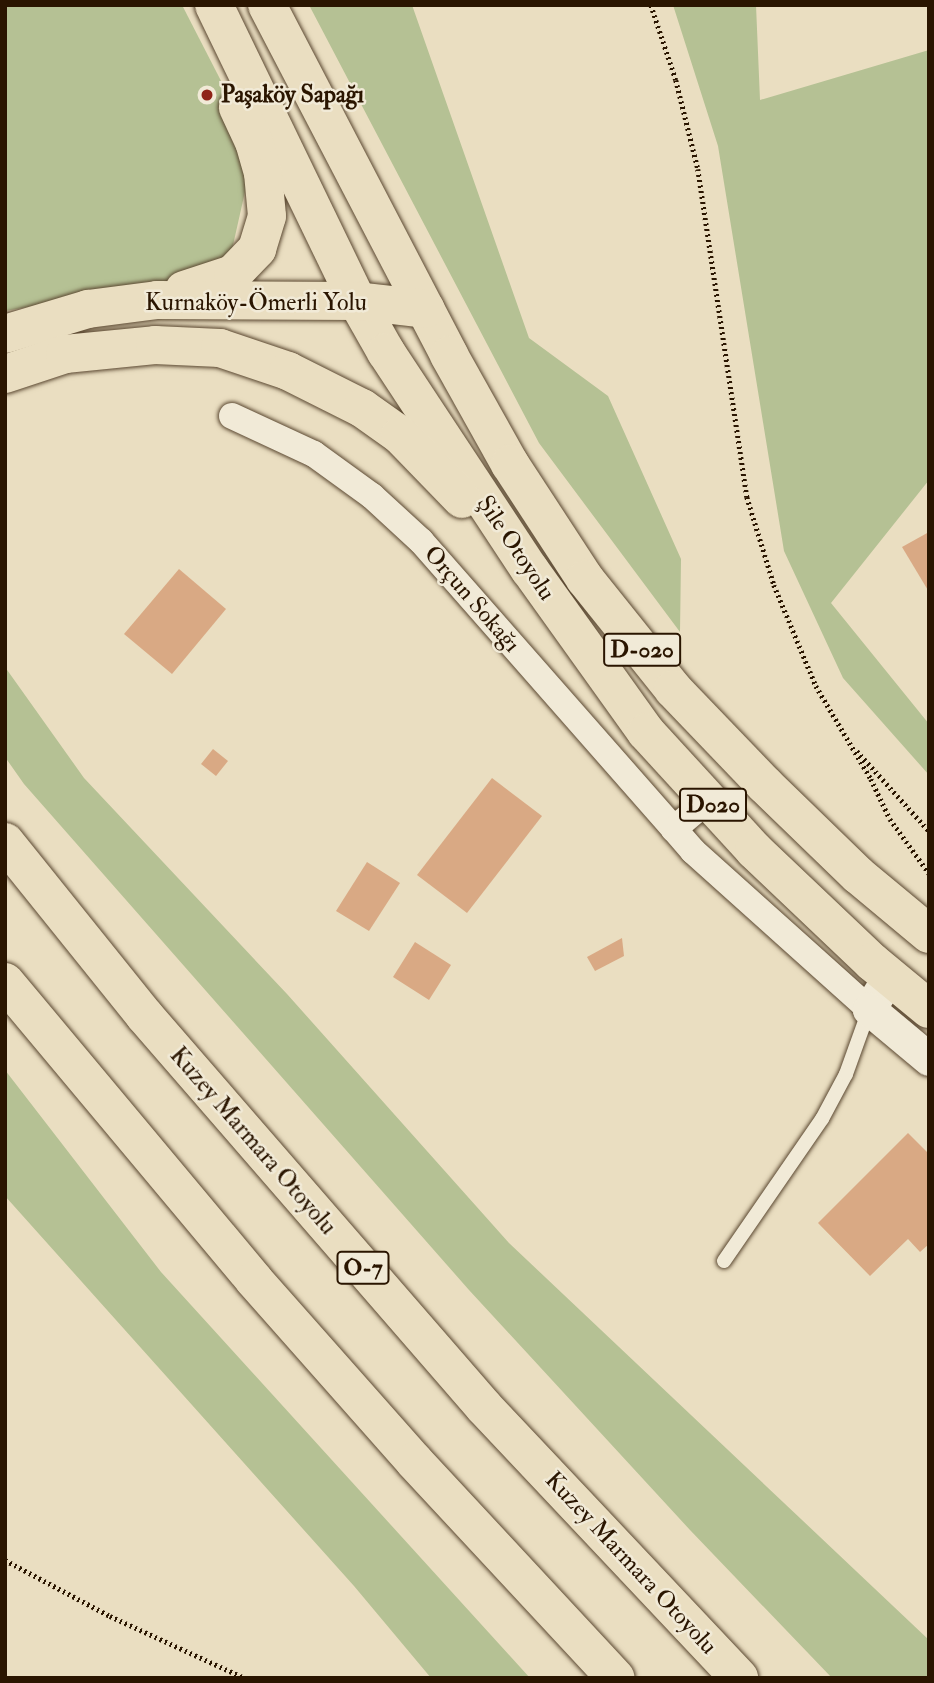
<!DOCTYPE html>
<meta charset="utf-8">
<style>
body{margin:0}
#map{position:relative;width:934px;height:1683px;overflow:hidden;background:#eadec1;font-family:"IM FELL Double Pica",serif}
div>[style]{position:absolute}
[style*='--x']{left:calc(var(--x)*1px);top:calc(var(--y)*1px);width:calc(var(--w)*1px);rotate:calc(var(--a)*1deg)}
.green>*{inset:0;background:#b5c194}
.building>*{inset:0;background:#d9a984}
.path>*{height:4.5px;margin-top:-2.25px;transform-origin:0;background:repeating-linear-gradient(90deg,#2a1500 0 2px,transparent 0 5.5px)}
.roads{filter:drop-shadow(0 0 2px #5a4730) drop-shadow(0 0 2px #5a4730)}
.service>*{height:14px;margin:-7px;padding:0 7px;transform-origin:7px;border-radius:7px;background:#f1ead7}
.minor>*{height:26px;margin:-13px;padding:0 13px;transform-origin:13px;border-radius:13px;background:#f1ead7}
.tertiary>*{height:33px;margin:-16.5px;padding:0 16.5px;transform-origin:16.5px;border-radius:16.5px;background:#f1ead7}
.trunk>*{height:38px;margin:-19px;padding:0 19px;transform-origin:19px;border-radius:19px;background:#eadec1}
.motorway>*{height:38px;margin:-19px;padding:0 19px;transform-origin:19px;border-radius:19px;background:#eadec1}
.dots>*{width:19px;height:19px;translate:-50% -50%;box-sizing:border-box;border:4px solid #f1ead7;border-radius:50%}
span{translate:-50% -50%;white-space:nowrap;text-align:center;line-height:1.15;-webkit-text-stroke:5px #f1ead7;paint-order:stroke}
.shield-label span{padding:2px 5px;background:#f1ead7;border:2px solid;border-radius:5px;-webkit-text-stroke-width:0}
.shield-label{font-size:23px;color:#2a1500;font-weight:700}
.poi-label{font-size:24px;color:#2a1500;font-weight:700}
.left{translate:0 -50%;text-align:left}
.street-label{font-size:24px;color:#2a1500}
.frame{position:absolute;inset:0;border:7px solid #2a1500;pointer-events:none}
</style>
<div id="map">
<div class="green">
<i style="clip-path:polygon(5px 5px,182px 5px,255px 147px,227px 272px,5px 311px)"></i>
<i style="clip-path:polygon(309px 5px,412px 5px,529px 338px,608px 396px,681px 559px,680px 632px,539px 443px)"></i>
<i style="clip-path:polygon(673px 5px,756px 5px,760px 100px,929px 50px,929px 480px,831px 603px,929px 724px,929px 775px,843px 678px,784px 551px,718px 146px)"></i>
<i style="clip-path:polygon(5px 667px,84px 778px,287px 994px,509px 1243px,929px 1640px,929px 1678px,832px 1678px,690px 1530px,469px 1290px,24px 784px,5px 757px)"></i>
<i style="clip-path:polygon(5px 1070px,161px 1272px,530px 1678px,431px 1678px,354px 1586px,5px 1196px)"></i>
</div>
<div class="building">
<i style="clip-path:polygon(929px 532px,929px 592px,902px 547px)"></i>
<i style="clip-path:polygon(179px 569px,226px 609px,172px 674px,124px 634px)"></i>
<i style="clip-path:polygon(213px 749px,228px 761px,216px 776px,201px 764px)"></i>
<i style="clip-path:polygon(492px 778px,542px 816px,467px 913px,417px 875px)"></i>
<i style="clip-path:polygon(367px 862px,400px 883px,369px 931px,336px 911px)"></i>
<i style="clip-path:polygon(622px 938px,624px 956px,595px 971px,587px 957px)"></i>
<i style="clip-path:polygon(415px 942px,451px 965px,429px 1000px,393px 977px)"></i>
<i style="clip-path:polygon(908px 1133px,929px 1154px,929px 1244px,920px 1252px,908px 1239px,870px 1276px,818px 1223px)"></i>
</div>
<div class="path">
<i style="--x:651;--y:5;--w:79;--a:71.6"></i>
<i style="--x:676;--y:80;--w:92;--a:76.1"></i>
<i style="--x:698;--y:169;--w:332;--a:81.5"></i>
<i style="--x:747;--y:497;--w:92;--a:72.9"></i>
<i style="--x:774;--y:585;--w:109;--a:67.4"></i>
<i style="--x:816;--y:686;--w:108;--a:59.4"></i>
<i style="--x:871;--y:779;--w:44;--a:64.6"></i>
<i style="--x:890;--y:819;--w:67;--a:54.2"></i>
<i style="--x:857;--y:751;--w:108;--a:48"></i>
<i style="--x:5;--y:1560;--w:119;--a:28.1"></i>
<i style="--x:110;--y:1616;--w:149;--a:24.7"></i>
</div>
<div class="roads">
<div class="service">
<i style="--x:724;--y:1261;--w:173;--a:-55.4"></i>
<i style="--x:822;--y:1119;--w:51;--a:-61.9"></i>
<i style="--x:846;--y:1074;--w:68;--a:-70.2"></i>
</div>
<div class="minor">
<i style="--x:232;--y:416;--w:90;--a:24.9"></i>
<i style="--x:314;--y:454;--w:72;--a:35.9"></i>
<i style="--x:372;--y:496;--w:67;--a:42.6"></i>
<i style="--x:421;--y:541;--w:383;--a:48.7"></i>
<i style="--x:708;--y:800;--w:45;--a:139.5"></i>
<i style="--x:674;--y:829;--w:29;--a:49"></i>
<i style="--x:693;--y:851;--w:237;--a:41.9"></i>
</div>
<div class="tertiary">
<i style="--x:889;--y:977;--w:38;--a:122"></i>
<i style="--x:869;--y:1009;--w:78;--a:39.8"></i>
</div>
<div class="trunk">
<i style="--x:214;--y:5;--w:329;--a:64.2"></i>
<i style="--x:357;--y:301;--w:59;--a:60.4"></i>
<i style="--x:386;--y:352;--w:261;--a:56.6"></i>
<i style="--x:530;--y:570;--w:199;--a:54.4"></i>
<i style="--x:646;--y:732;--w:160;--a:47.5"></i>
<i style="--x:754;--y:850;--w:163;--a:43.5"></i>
<i style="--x:872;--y:962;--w:74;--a:39.5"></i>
<i style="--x:267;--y:5;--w:394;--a:62.5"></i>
<i style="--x:449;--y:355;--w:125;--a:60.8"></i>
<i style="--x:510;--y:464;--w:137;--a:56.9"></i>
<i style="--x:585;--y:579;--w:141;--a:51.3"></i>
<i style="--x:673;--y:689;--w:132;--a:46.2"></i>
<i style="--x:764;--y:784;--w:131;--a:44.1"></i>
<i style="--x:858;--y:875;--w:92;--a:39.7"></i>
<i style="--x:184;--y:290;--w:52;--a:-18.1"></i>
<i style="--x:233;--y:274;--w:35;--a:-46"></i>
<i style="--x:257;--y:249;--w:34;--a:-73"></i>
<i style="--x:267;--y:216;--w:43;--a:-95.3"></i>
<i style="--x:263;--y:173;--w:32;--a:-106"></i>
<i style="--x:254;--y:142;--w:38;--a:-115"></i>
<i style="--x:5;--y:334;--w:87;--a:-16.8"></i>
<i style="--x:88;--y:309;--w:70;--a:-7.4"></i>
<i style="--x:157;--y:300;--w:200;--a:0.3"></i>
<i style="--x:357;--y:301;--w:69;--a:6.6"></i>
<i style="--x:5;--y:374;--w:63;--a:-18.4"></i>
<i style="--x:65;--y:354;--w:90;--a:-5.7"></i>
<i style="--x:155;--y:345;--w:65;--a:2.6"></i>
<i style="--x:220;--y:348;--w:72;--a:18.7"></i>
<i style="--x:288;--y:371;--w:83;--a:26.6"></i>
<i style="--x:362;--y:408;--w:47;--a:35.4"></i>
<i style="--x:400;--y:435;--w:89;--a:45.9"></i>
</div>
<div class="motorway">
<i style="--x:5;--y:842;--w:222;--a:51.2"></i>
<i style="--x:144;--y:1015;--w:519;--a:49.06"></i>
<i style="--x:484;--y:1407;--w:372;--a:46.7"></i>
<i style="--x:5;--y:982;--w:388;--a:50.1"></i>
<i style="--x:254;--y:1280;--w:242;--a:48.5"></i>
<i style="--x:414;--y:1461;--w:296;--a:47.1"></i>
</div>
</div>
<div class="dots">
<i style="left:207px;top:95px;background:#8f2418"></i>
</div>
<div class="shield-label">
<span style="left:642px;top:650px">D-020</span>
<span style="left:713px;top:805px">D020</span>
<span style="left:363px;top:1268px">O-7</span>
</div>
<div class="poi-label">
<span class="left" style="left:221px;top:95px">Paşaköy Sapağı</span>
</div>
<div class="street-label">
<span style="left:256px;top:303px">Kurnaköy-Ömerli Yolu</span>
<span style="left:516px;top:548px;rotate:56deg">Şile Otoyolu</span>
<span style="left:472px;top:599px;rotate:49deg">Orçun Sokağı</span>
<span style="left:253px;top:1141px;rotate:49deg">Kuzey Marmara Otoyolu</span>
<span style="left:631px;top:1563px;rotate:47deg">Kuzey Marmara Otoyolu</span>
</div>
<div class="frame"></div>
</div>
